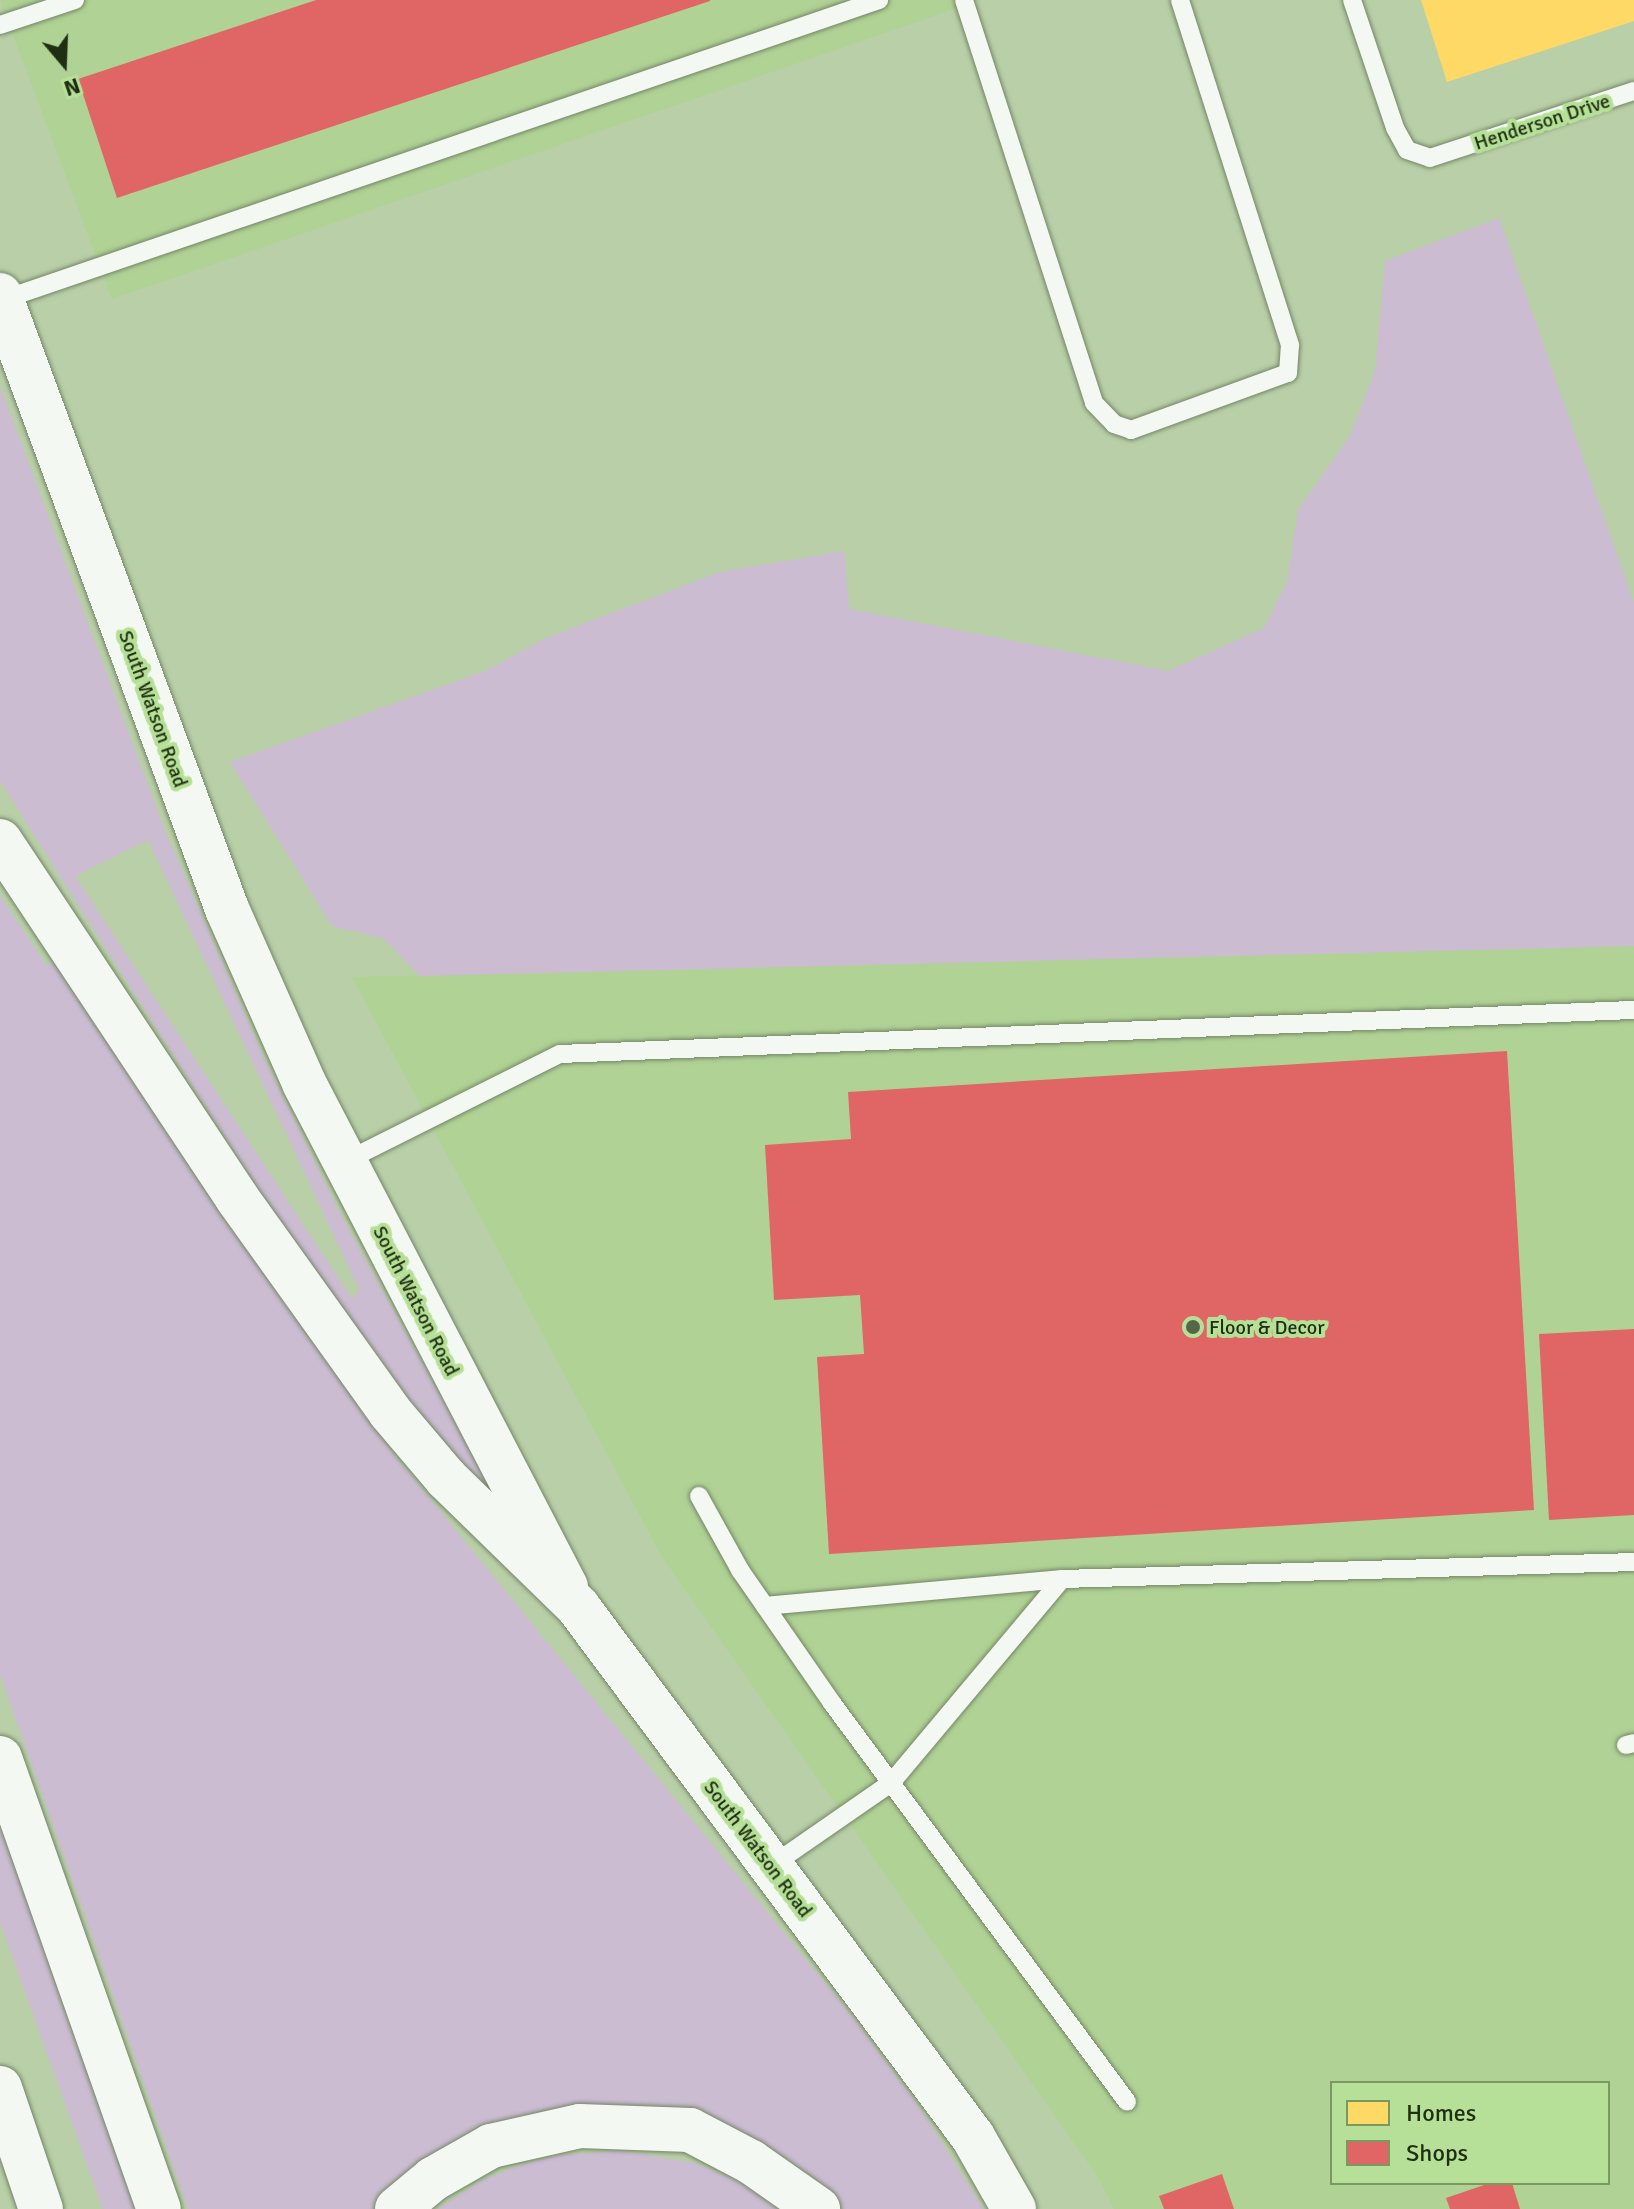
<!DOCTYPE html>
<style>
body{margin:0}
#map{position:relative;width:1634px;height:2209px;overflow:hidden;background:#b9cfa8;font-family:Signika,sans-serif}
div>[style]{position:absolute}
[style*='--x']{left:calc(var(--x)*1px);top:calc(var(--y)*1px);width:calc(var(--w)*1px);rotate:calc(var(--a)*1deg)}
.built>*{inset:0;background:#b0d295}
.green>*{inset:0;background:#cbbcd2}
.homes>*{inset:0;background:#ffd966}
.shops>*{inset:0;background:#e06666}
.roads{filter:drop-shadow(0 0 2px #758667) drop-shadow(0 0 2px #758667)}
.lane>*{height:18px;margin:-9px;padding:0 9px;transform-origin:9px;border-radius:9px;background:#f4f8f2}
.secondary>*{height:44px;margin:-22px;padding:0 22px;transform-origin:22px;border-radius:22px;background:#f4f8f2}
.primary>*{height:44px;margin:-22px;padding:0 22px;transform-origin:22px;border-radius:22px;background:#f4f8f2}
.highway>*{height:44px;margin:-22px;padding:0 22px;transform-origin:22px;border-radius:22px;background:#f4f8f2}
.dots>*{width:22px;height:22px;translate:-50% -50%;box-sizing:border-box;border:4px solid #b6e097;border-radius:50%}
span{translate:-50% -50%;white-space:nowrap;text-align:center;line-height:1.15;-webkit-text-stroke:8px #b6e097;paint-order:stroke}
.street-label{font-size:20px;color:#1f2f11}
.poi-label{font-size:20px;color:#1f2f11}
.left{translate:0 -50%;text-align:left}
.legend{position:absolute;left:1330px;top:2081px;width:280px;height:104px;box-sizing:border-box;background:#b6e097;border:2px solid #7a9961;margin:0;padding:10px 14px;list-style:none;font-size:24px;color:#1f2f11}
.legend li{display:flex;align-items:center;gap:16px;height:40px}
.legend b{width:40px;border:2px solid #7a9961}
.north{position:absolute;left:24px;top:24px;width:80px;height:80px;-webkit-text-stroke:6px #b6e097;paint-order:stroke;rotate:161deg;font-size:22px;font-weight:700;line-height:32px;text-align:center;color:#1f2f11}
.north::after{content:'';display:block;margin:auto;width:28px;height:36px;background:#1f2f11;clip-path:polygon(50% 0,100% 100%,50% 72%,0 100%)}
</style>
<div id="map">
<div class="built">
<i style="clip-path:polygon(0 0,981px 0,112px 299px)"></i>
<i style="clip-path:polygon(evenodd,1634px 946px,1634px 2209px,1114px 2209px,1100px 2180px,662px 1557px,352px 977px,1634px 946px,1332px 2083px,1608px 2083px,1608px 2183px,1332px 2183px,1332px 2083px)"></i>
</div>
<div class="green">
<i style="clip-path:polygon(1499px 218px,1634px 603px,1634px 946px,420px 976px,383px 938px,332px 926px,230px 762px,485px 671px,546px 638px,720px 572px,844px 551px,849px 609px,1168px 671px,1264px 628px,1287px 582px,1298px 510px,1350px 436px,1375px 371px,1385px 261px)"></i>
<i style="clip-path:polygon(evenodd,0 386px,165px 831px,264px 1058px,341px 1215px,491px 1488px,491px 1497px,472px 1490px,268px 1205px,0 781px,0 386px,148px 840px,359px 1289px,352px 1299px,75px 876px,148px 840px)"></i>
<i style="clip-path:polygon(0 895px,46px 965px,60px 958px,266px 1274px,397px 1458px,852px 2016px,920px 2108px,984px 2209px,843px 2209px,792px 2165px,637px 2109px,419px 2172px,374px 2209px,188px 2209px,0 1674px)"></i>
<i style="clip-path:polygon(0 1807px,140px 2209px,103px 2209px,0 1922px)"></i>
<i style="clip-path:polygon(623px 2151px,695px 2163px,740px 2181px,784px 2209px,437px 2209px,481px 2181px,517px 2166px,555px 2155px)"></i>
</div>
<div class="homes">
<i style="clip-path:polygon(1421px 0,1634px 0,1634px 21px,1447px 82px)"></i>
</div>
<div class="shops">
<i style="clip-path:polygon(316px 0,710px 0,710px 1px,117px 198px,78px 79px)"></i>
<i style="clip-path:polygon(1507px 1051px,1534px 1510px,829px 1554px,817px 1357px,864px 1354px,860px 1295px,774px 1300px,765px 1145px,851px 1139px,848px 1092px)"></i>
<i style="clip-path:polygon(1634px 1329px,1634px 1515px,1549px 1520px,1539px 1334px)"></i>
<i style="clip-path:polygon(1222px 2174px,1234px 2209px,1164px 2209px,1159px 2196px)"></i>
<i style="clip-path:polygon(1490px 2183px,1512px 2183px,1520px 2209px,1450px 2209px,1446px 2198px)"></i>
</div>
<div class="roads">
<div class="lane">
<i style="--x:964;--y:0;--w:423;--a:72.1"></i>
<i style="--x:1094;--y:403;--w:29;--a:46"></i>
<i style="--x:1114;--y:424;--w:18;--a:19"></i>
<i style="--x:1131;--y:430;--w:167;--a:-20"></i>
<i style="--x:1288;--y:373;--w:28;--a:-86"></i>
<i style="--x:1290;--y:345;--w:362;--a:-107.7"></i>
<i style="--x:1352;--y:0;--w:135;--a:71.4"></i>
<i style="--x:1395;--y:128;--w:25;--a:61"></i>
<i style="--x:1407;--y:150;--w:24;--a:19"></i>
<i style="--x:1430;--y:158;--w:215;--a:-18.2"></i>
<i style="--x:0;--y:25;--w:79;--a:-18.4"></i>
<i style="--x:2;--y:300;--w:927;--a:-18.88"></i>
<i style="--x:344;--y:1162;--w:241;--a:-26.6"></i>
<i style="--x:560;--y:1054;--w:1075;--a:-2.35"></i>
<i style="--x:699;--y:1496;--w:85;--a:61"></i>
<i style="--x:740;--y:1570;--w:162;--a:55.3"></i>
<i style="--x:832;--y:1703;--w:496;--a:53.5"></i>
<i style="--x:765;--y:1606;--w:298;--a:-5.2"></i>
<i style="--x:1062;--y:1579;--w:572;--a:-1.7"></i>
<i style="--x:1626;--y:1745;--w:8;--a:-14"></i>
<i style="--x:771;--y:1866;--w:146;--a:-34.7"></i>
<i style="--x:891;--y:1783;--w:266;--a:-50"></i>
</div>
<div class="secondary">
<i style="--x:0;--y:295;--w:655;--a:69.71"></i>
<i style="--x:227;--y:909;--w:190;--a:66.1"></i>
<i style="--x:304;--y:1083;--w:568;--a:62.53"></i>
</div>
<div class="primary">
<i style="--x:578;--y:1607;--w:661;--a:53.3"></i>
<i style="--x:973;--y:2137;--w:83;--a:60.3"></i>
</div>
<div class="highway">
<i style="--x:0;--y:841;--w:429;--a:56.4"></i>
<i style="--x:237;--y:1198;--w:263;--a:54.4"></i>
<i style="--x:390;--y:1412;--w:87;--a:49.7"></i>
<i style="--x:446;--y:1478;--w:185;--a:44.3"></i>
<i style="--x:0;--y:1758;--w:478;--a:70.6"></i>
<i style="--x:0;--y:2088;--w:128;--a:71.3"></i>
<i style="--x:397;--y:2209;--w:47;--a:-39.8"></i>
<i style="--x:433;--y:2179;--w:67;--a:-29.6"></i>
<i style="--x:491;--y:2146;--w:91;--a:-12.7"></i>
<i style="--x:580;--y:2126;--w:110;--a:2.1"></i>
<i style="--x:690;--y:2130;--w:69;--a:27.7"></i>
<i style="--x:751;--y:2162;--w:82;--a:35"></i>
</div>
</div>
<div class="dots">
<i style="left:1193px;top:1327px;background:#556746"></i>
</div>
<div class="street-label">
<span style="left:1542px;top:122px;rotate:-18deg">Henderson Drive</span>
<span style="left:153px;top:709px;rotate:70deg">South Watson Road</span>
<span style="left:416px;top:1301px;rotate:63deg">South Watson Road</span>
<span style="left:758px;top:1849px;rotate:53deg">South Watson Road</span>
</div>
<div class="poi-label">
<span class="left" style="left:1209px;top:1327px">Floor &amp; Decor</span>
</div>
<ul class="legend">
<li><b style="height:22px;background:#ffd966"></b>Homes</li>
<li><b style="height:22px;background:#e06666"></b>Shops</li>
</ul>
<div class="north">N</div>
</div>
